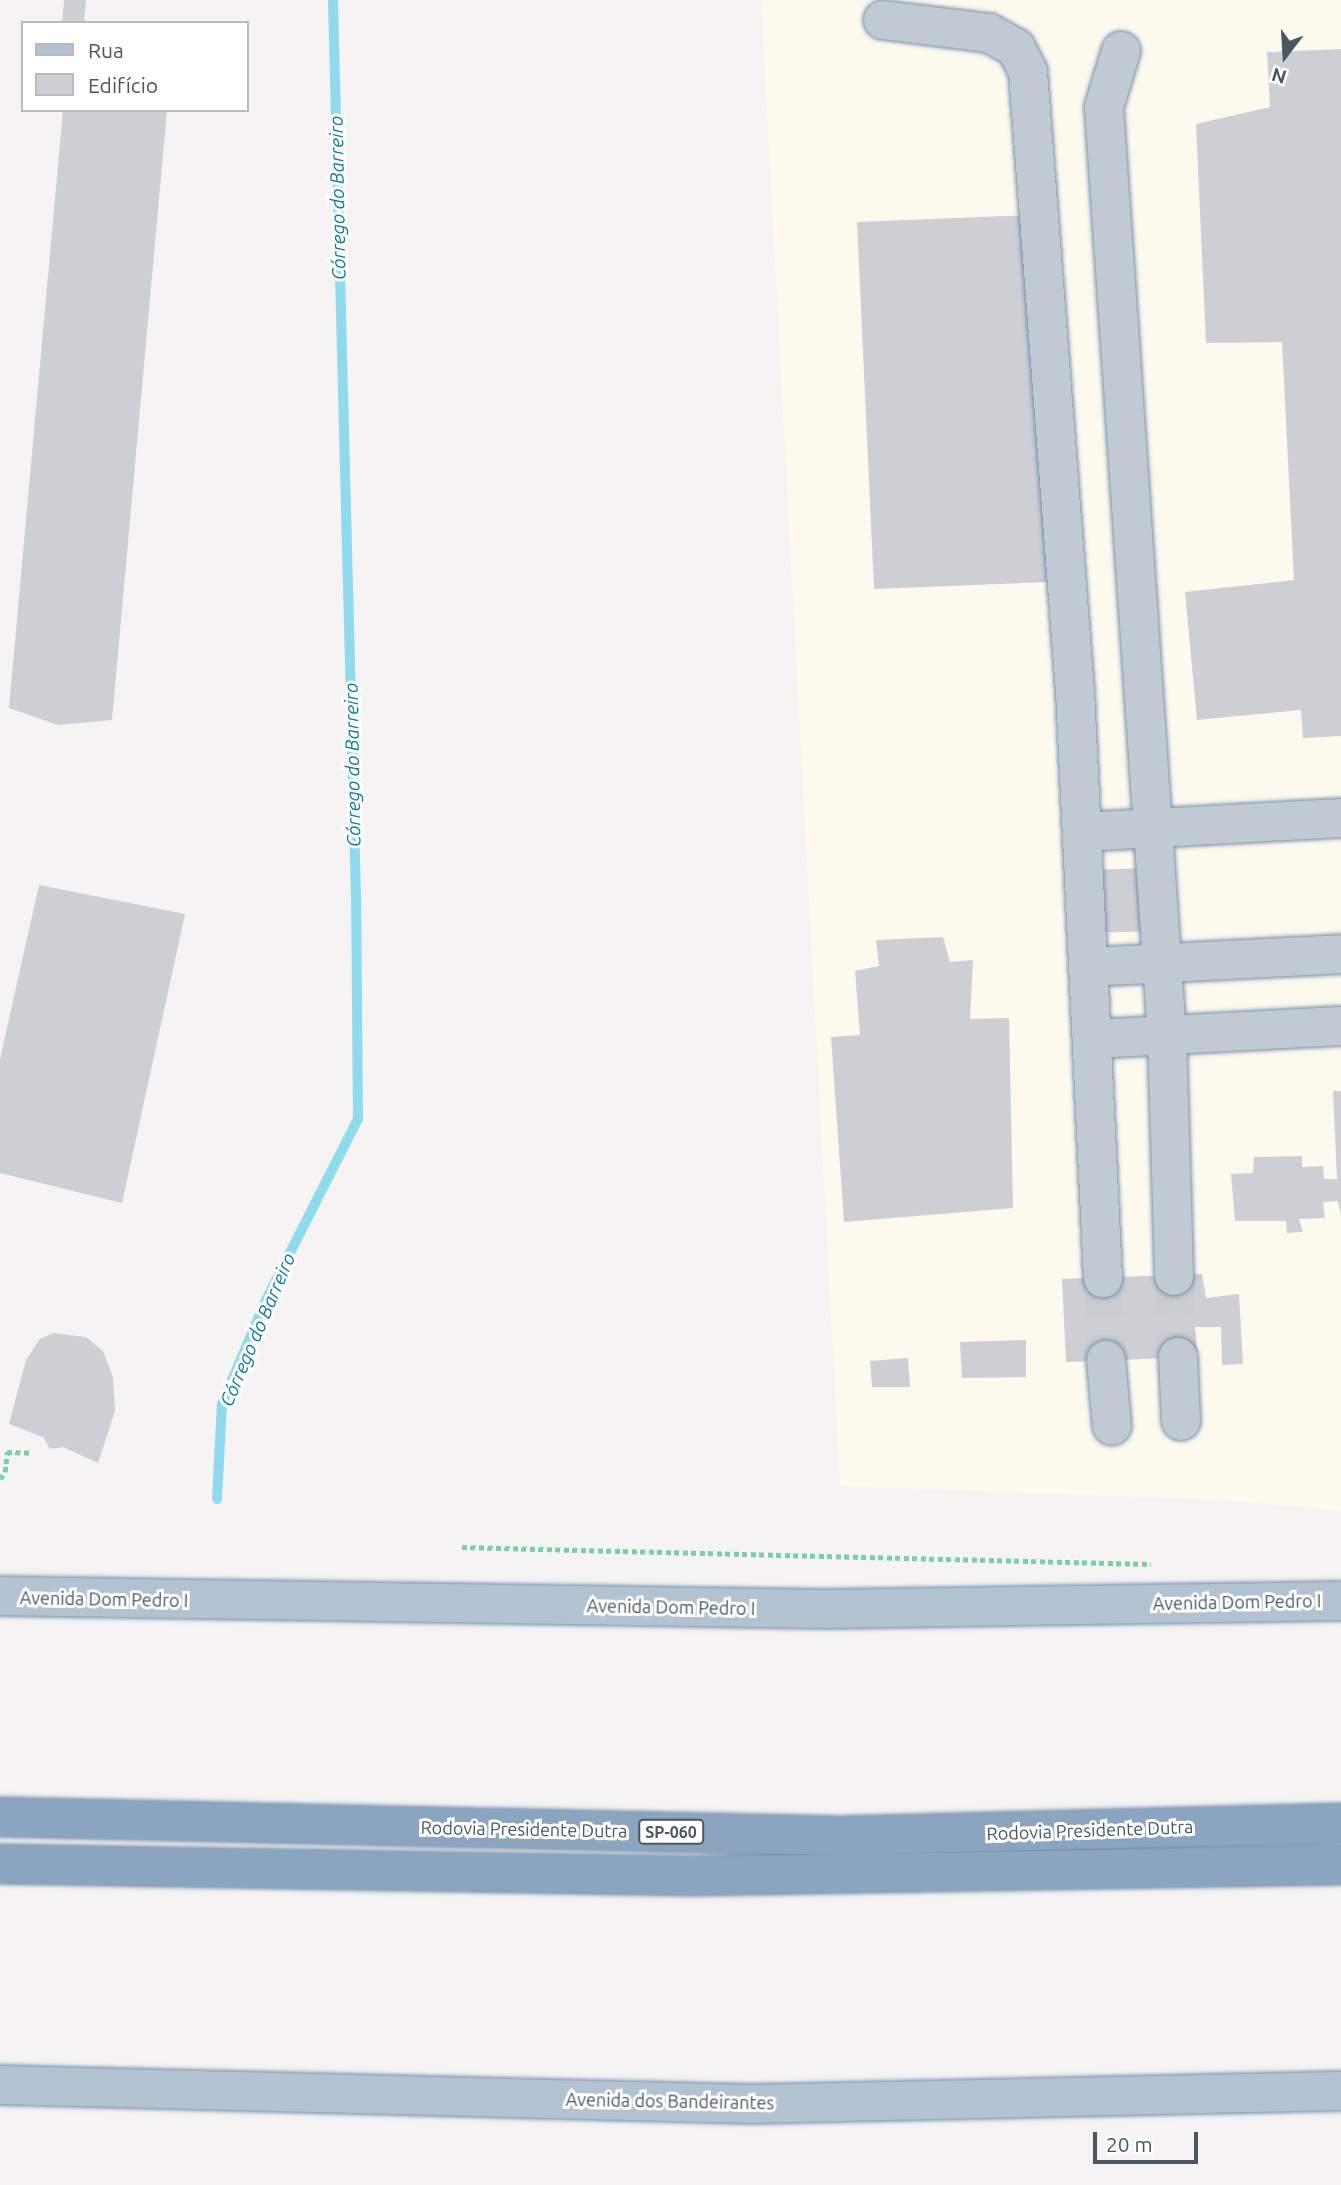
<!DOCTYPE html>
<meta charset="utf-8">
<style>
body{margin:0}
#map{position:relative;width:1341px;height:2185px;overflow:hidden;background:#f5f3f3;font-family:Ubuntu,sans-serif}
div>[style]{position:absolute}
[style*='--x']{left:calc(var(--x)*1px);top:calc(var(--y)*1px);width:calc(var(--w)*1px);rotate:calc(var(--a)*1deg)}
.commercial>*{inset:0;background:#fdf9ef}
.stream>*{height:10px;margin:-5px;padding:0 5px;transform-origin:5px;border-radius:5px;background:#90daee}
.building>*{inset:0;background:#cdcfd5}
.minor-tunnel>*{height:38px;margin-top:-19px;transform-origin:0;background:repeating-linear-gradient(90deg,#caccce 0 38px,transparent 0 57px)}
.path>*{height:4.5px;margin-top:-2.25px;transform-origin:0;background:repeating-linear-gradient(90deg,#7ad0a6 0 5px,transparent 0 8.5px)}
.roads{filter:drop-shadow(0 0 2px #7690ad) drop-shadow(0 0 2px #7690ad)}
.minor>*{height:38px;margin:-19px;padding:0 19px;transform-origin:19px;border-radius:19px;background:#c1cad2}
.major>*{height:38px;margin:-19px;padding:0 19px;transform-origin:19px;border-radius:19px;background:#b3c2d1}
.highway>*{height:38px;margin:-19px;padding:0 19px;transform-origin:19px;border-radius:19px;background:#8ba5c1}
span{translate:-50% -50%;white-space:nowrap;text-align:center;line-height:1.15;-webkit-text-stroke:6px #fff;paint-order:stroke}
.shield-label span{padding:2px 5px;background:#fff;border:2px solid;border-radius:5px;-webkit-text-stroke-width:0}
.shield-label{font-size:16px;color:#4a5661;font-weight:700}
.street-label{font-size:18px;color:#4a5661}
.water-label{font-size:19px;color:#0c7c9b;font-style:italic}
.legend{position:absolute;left:21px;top:21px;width:228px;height:91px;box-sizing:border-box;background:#fff;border:2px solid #b7bbc0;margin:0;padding:9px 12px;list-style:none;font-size:21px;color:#4a5661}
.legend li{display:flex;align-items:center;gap:14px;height:35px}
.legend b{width:35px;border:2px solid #b7bbc0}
.north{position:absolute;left:1250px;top:21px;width:70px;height:70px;-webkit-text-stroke:5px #fff;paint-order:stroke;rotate:197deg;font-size:19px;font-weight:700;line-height:28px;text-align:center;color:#4a5661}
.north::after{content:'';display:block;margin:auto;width:24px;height:32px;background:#4a5661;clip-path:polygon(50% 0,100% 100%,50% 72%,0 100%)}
.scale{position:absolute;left:1093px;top:2132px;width:105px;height:32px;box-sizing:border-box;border:4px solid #4a5661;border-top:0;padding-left:9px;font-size:21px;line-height:24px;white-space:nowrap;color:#4a5661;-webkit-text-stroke:5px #fff;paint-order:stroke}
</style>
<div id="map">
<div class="commercial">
<i style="clip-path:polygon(761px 0,1341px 0,1341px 1511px,1223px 1500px,840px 1486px)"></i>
</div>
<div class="stream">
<i style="--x:217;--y:1499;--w:95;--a:-87"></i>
<i style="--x:222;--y:1404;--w:113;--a:-67.1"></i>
<i style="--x:266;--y:1300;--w:203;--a:-63.1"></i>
<i style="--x:358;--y:1119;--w:221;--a:-90.5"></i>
<i style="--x:356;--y:898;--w:898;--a:-91.47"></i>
</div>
<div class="building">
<i style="clip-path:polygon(64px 0,86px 0,84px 23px,62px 23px)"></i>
<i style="clip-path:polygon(1341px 49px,1341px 736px,1303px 738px,1301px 710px,1197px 720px,1185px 592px,1294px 580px,1282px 342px,1206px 343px,1196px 124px,1270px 107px,1267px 52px)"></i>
<i style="clip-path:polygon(63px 110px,167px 110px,112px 720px,58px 725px,9px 708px)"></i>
<i style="clip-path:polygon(1032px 215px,1049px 582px,874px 589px,857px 222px)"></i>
<i style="clip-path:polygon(1147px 868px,1151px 931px,1094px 933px,1091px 870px)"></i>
<i style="clip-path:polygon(39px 885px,185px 914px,122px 1203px,0 1173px,0 1059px)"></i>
<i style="clip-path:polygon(943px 937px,950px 962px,973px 960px,970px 1019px,1009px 1018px,1013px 1208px,844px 1222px,831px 1037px,860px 1035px,855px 971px,879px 966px,876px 940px)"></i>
<i style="clip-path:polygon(1333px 1091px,1341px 1091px,1341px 1216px,1338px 1201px,1323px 1202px,1325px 1218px,1299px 1219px,1303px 1232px,1287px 1233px,1286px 1221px,1235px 1221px,1231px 1174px,1253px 1173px,1254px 1157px,1302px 1156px,1302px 1167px,1323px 1166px,1324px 1179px,1337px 1179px)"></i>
<i style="clip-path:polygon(1202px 1274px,1206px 1298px,1239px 1294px,1243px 1364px,1222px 1365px,1221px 1327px,1195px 1327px,1196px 1357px,1066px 1362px,1062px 1279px)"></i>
<i style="clip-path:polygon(53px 1333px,86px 1337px,103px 1351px,113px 1377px,115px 1411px,98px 1463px,63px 1447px,50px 1449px,43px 1437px,9px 1424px,26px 1360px,40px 1339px)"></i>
<i style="clip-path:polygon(1026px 1340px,1026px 1377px,962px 1378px,960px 1342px)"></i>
<i style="clip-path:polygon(908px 1358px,910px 1387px,872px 1387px,870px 1361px)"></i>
</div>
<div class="minor-tunnel">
<i style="--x:1174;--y:1276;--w:81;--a:87.2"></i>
<i style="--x:1103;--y:1278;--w:82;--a:87.9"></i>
</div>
<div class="path">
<i style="--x:0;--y:1479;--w:9;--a:-54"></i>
<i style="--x:5;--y:1472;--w:20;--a:-84"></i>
<i style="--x:7;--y:1452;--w:25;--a:2"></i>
<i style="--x:462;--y:1547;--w:689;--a:1.41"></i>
</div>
<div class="roads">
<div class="minor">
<i style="--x:883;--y:20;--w:107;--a:7"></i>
<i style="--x:989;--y:33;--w:31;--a:29"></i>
<i style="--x:1016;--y:48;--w:27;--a:63"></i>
<i style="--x:1028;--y:72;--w:621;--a:85.66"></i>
<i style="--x:1075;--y:691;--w:588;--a:87.27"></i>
<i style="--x:1121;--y:51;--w:59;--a:106.9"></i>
<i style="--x:1104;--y:107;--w:931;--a:86.12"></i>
<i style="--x:1167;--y:1036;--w:240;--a:88.3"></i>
<i style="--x:1082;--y:832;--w:259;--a:-3.1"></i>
<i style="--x:1088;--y:967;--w:253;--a:-2.9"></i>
<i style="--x:1094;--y:1039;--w:247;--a:-3"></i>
<i style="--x:1178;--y:1357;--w:64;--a:87.3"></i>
<i style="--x:1106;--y:1360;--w:66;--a:84.8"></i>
</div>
<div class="major">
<i style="--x:0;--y:1596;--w:826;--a:0.9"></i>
<i style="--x:826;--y:1609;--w:515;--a:-0.89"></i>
<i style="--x:0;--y:2085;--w:751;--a:1.45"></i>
<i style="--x:751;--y:2104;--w:590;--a:-1.26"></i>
</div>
<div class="highway">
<i style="--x:0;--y:1817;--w:840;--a:1.3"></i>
<i style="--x:840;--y:1836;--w:501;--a:-1.49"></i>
<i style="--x:0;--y:1864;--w:693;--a:0.99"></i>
<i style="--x:693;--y:1876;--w:648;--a:-0.97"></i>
</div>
</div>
<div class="shield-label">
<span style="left:671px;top:1832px">SP-060</span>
</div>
<div class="street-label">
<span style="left:104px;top:1599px;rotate:1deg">Avenida Dom Pedro I</span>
<span style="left:1237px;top:1602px;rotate:-1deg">Avenida Dom Pedro I</span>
<span style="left:671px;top:1607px;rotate:1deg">Avenida Dom Pedro I</span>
<span style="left:524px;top:1829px;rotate:1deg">Rodovia Presidente Dutra</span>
<span style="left:1090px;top:1830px;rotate:-2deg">Rodovia Presidente Dutra</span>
<span style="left:670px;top:2101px;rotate:1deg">Avenida dos Bandeirantes</span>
</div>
<div class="water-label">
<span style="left:338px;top:198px;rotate:-91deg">Córrego do Barreiro</span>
<span style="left:353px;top:765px;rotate:-91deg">Córrego do Barreiro</span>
<span style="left:258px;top:1330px;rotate:-67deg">Córrego do Barreiro</span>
</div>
<ul class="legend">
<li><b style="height:9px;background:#b3c2d1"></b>Rua</li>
<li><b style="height:19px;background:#cdcfd5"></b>Edifício</li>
</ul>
<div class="north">N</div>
<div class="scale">20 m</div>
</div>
